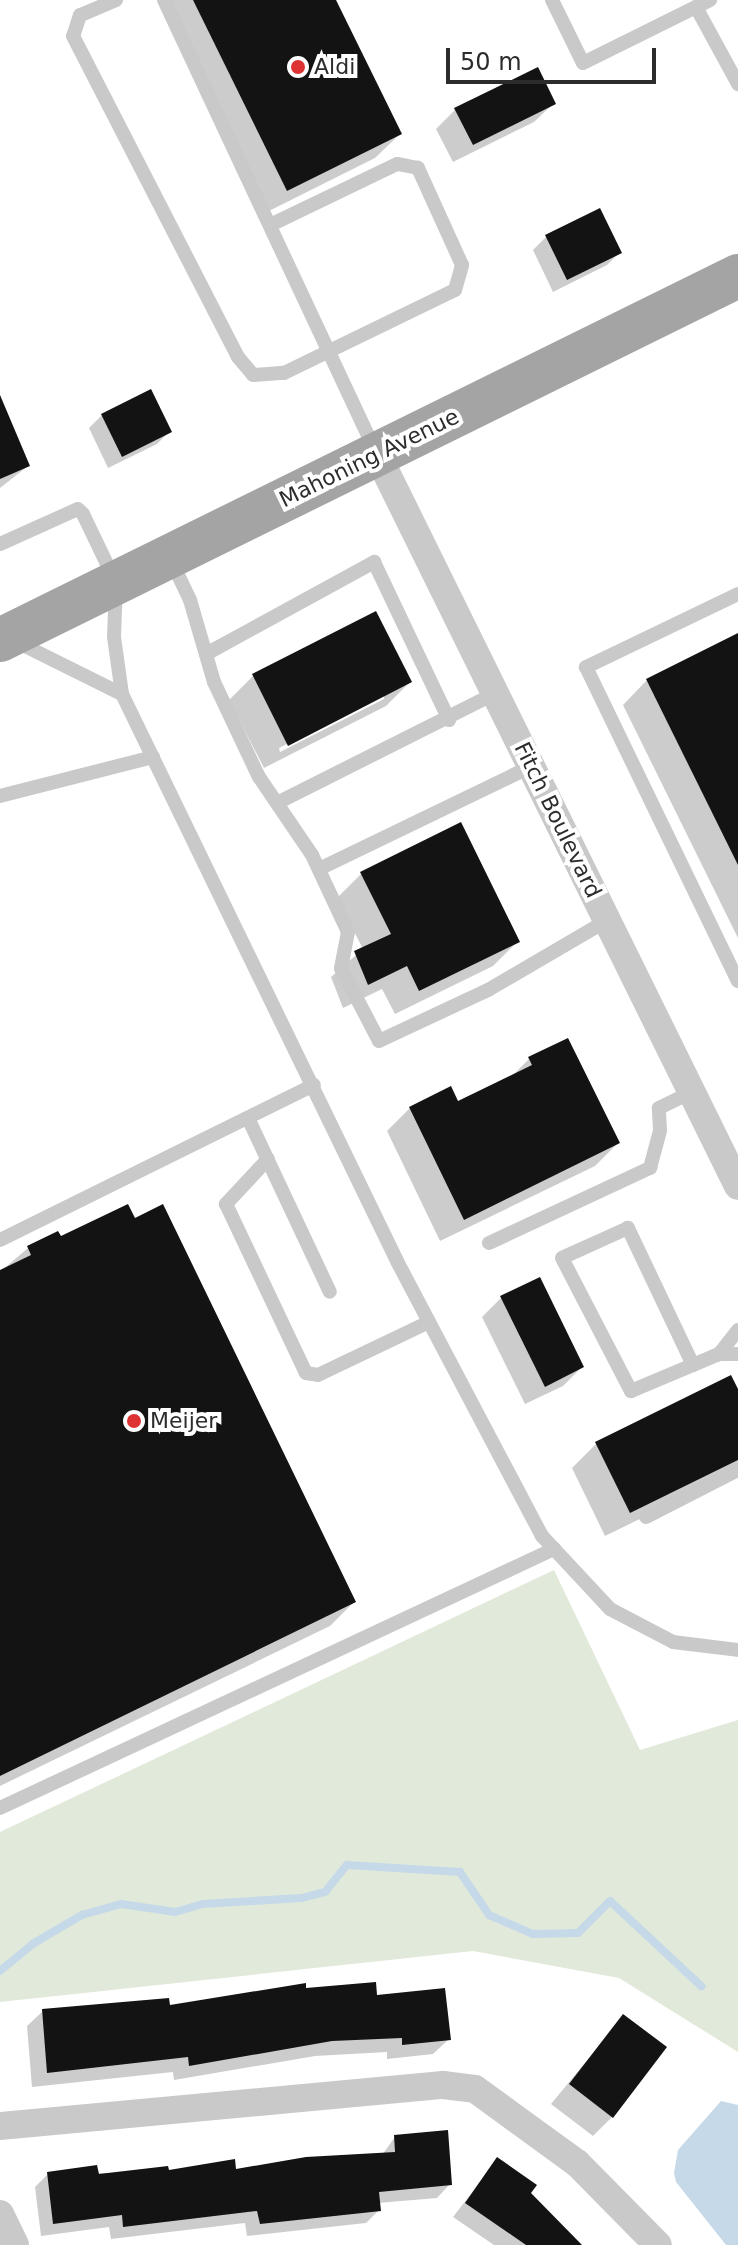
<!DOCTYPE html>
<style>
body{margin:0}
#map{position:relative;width:738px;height:2245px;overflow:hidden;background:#fff;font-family:"DejaVu Sans",sans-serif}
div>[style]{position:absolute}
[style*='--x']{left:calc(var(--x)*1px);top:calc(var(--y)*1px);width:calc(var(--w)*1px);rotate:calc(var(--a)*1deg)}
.green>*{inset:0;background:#e1e9da}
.water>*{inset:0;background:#c6d9e9}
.shadow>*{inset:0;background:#0003}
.stream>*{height:8px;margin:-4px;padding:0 4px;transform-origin:4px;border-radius:4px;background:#c6d9e9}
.building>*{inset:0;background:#131313}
.lane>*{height:14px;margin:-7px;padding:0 7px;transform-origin:7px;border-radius:7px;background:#c9c9c9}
.street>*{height:28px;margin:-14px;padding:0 14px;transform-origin:14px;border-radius:14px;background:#c9c9c9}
.primary>*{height:44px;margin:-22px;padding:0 22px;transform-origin:22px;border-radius:22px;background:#a4a4a4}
.dots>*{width:22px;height:22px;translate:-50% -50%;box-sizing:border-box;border:4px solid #fff;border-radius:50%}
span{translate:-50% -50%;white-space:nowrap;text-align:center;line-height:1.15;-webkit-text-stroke:8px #fff;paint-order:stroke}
.poi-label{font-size:22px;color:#2c2c2c}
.left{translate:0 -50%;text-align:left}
.street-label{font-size:22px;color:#2c2c2c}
.scale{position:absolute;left:446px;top:48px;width:210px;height:36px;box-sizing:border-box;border:4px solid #2c2c2c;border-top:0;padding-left:10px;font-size:24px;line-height:28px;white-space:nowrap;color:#2c2c2c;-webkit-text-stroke:6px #fff;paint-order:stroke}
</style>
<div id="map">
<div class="green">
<i style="clip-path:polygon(554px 1570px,640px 1750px,738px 1720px,738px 2052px,619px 1978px,473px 1951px,0 2002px,0 1832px)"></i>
</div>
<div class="water">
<i style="clip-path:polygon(721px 2101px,738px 2105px,738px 2245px,726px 2245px,676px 2182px,674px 2173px,678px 2150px)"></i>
</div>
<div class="shadow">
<i style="clip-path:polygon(163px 0,334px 0,400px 134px,375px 158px,263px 214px)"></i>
<i style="clip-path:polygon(554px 103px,534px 122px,453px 162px,436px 129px,456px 109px)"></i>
<i style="clip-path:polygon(546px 237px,620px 252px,607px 265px,553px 292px,533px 250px)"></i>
<i style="clip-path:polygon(0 407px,28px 466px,0 488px)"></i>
<i style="clip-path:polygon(102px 415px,170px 431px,157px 444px,108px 468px,89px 428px)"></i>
<i style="clip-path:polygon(evenodd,375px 614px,410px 682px,386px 706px,264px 768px,229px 700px,253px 676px,375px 614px,384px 695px,384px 699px,280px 752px,279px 748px,384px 695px)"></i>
<i style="clip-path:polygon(738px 636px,738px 938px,623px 705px,647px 680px)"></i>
<i style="clip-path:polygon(361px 874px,518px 941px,493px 966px,395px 1014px,382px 989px,343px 1008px,331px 977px,363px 949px,337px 898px)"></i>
<i style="clip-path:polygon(529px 1059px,618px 1143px,595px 1166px,440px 1241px,387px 1131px,410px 1108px,458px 1103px,510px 1078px)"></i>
<i style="clip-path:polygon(134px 1221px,354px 1602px,330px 1626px,0 1786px,0 1272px,28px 1248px)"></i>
<i style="clip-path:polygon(501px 1298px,582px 1367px,563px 1386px,525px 1404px,482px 1317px)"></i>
<i style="clip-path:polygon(738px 1393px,738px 1471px,605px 1536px,572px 1468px,596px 1444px)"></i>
<i style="clip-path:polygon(304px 1990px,375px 1997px,449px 2039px,433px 2054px,387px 2059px,387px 2052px,315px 2056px,174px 2080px,173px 2072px,32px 2087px,27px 2026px,43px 2011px,168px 2008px)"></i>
<i style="clip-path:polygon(623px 2017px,612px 2117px,593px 2136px,551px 2104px)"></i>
<i style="clip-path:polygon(395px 2137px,450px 2184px,437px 2198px,378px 2203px,379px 2210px,366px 2223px,247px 2236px,245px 2223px,111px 2239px,109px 2227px,41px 2236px,35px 2187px,48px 2174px,235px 2171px,382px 2155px)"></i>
<i style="clip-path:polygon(497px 2160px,529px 2194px,578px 2245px,494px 2245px,453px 2217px)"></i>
</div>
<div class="stream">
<i style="--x:0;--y:1971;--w:44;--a:-39.5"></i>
<i style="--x:34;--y:1943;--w:56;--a:-30.3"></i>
<i style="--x:82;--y:1915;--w:41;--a:-15.8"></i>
<i style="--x:121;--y:1904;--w:55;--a:8.4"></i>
<i style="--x:175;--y:1912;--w:29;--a:-16"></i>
<i style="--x:203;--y:1904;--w:99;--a:-3.5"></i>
<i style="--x:302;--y:1898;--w:24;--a:-15"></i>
<i style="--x:325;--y:1892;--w:35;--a:-51"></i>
<i style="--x:347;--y:1865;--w:113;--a:3.5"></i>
<i style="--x:460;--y:1872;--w:52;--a:56"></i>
<i style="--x:489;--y:1915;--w:48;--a:23.4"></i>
<i style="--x:533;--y:1934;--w:45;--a:-1.3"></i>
<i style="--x:578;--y:1933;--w:45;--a:-45"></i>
<i style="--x:610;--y:1901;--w:125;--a:43"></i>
</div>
<div class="building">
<i style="clip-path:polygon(193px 0,336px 0,402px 134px,287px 191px)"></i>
<i style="clip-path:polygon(538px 67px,556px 104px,473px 145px,454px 108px)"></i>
<i style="clip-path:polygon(600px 208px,622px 253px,567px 280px,545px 235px)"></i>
<i style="clip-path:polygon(151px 389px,172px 432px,122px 457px,101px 414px)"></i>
<i style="clip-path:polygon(0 395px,30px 466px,0 479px)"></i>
<i style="clip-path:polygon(376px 611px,412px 682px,288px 746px,252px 674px)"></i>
<i style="clip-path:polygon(738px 633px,738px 865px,646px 679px)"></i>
<i style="clip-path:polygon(461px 822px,520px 942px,419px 991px,407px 966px,368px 985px,354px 951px,391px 934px,360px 872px)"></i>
<i style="clip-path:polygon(568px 1038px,620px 1143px,464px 1220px,409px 1107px,451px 1086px,458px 1101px,532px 1065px,528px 1057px)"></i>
<i style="clip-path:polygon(128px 1204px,135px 1218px,163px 1204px,356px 1602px,0 1776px,0 1270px,31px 1255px,27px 1246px,58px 1231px,61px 1236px)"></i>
<i style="clip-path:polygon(540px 1277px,584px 1367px,545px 1387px,500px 1296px)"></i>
<i style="clip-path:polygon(731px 1375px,738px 1389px,738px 1460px,630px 1513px,595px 1442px)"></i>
<i style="clip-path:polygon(376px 1982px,377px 1995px,445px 1988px,451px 2040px,402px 2045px,402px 2038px,332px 2041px,189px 2066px,188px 2057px,47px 2073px,42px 2009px,169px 1998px,170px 2005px,306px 1983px,306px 1988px)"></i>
<i style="clip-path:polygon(623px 2014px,667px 2047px,613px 2118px,569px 2084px)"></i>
<i style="clip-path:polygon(448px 2130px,452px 2185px,379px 2192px,381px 2211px,260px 2224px,257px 2211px,123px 2227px,122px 2215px,53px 2224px,47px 2172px,97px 2165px,99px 2174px,168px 2166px,169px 2170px,235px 2159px,236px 2169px,306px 2157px,395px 2152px,394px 2135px)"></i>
<i style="clip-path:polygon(497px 2157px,537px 2185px,531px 2193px,582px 2245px,526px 2245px,465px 2203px)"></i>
</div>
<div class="lane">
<i style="--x:116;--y:0;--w:39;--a:157"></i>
<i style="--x:80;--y:15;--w:22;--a:108"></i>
<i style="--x:73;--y:36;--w:361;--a:62.8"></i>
<i style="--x:238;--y:357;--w:23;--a:50"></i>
<i style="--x:253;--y:375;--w:31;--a:-4"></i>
<i style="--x:284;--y:373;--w:190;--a:-25.9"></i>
<i style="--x:455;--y:290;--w:26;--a:-74"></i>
<i style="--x:462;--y:265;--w:107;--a:-114.4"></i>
<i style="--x:418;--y:168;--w:21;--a:-169"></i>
<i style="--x:397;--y:164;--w:141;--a:154.3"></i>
<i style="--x:164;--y:0;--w:497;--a:64.9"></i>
<i style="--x:552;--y:0;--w:70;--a:63.8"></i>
<i style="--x:583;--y:63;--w:142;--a:-26.4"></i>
<i style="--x:696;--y:7;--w:88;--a:61.4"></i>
<i style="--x:0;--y:544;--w:85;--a:-24.2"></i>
<i style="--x:78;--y:509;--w:7;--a:45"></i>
<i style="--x:83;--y:514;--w:76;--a:64.4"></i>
<i style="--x:116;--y:583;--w:54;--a:92.1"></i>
<i style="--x:114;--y:637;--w:58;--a:82"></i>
<i style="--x:122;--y:694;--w:632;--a:64.12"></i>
<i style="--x:398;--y:1263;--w:309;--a:62.2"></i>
<i style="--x:542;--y:1536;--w:100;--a:47"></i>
<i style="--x:610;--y:1609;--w:71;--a:27.6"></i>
<i style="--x:673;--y:1642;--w:65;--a:7"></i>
<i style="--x:171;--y:560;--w:44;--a:64.6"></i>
<i style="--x:190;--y:600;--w:85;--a:73.7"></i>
<i style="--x:214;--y:682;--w:105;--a:64.7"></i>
<i style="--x:259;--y:777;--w:94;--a:55.8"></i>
<i style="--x:312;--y:855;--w:85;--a:64.9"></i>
<i style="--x:348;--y:932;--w:37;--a:101"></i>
<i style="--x:341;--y:968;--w:82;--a:62.5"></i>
<i style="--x:379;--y:1041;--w:120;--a:-25.1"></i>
<i style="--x:488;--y:990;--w:139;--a:-30.3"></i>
<i style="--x:738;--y:594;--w:169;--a:154.3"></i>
<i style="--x:586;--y:667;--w:349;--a:64.2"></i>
<i style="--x:15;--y:641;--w:119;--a:26.4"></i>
<i style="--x:206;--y:654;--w:192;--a:-28.7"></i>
<i style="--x:374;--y:562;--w:175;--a:64.6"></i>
<i style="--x:0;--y:796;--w:158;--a:-14.3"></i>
<i style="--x:277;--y:803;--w:245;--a:-26.7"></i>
<i style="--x:319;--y:869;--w:237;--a:-25.8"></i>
<i style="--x:248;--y:1118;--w:192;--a:64.8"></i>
<i style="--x:268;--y:1159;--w:62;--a:133"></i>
<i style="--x:226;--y:1204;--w:187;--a:64.7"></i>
<i style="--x:306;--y:1373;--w:12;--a:9"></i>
<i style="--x:318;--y:1375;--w:123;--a:-25.5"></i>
<i style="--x:0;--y:1240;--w:350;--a:-26.3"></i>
<i style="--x:489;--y:1243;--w:178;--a:-25"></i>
<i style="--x:650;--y:1168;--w:39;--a:-75"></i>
<i style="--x:660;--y:1130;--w:22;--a:-93"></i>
<i style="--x:659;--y:1108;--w:37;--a:-26"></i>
<i style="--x:738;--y:1330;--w:31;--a:128"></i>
<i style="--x:719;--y:1354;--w:19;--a:0"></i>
<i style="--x:693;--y:1365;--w:152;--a:-115.4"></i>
<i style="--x:628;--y:1228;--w:72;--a:155.6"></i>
<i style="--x:562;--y:1258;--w:150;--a:62.6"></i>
<i style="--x:631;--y:1391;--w:67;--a:-22.8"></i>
<i style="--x:693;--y:1365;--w:28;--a:-23"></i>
<i style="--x:646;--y:1517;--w:103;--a:-27.1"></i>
<i style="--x:0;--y:1808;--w:612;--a:-25.06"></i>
</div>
<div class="street">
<i style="--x:377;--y:454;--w:816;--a:63.75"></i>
<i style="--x:0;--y:2126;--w:445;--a:-5.3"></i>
<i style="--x:443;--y:2085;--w:32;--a:7"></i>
<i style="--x:475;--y:2089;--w:126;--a:36"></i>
<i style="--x:577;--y:2163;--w:115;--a:45.4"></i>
<i style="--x:0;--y:2214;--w:34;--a:64"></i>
</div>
<div class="primary">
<i style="--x:0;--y:640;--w:823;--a:-26.25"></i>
</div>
<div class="dots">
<i style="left:298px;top:67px;background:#de3334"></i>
<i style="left:134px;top:1421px;background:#de3334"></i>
</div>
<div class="poi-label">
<span class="left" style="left:314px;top:67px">Aldi</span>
<span class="left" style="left:150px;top:1421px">Meijer</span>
</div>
<div class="street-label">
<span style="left:369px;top:458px;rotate:-26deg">Mahoning Avenue</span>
<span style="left:558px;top:820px;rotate:64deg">Fitch Boulevard</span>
</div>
<div class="scale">50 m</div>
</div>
